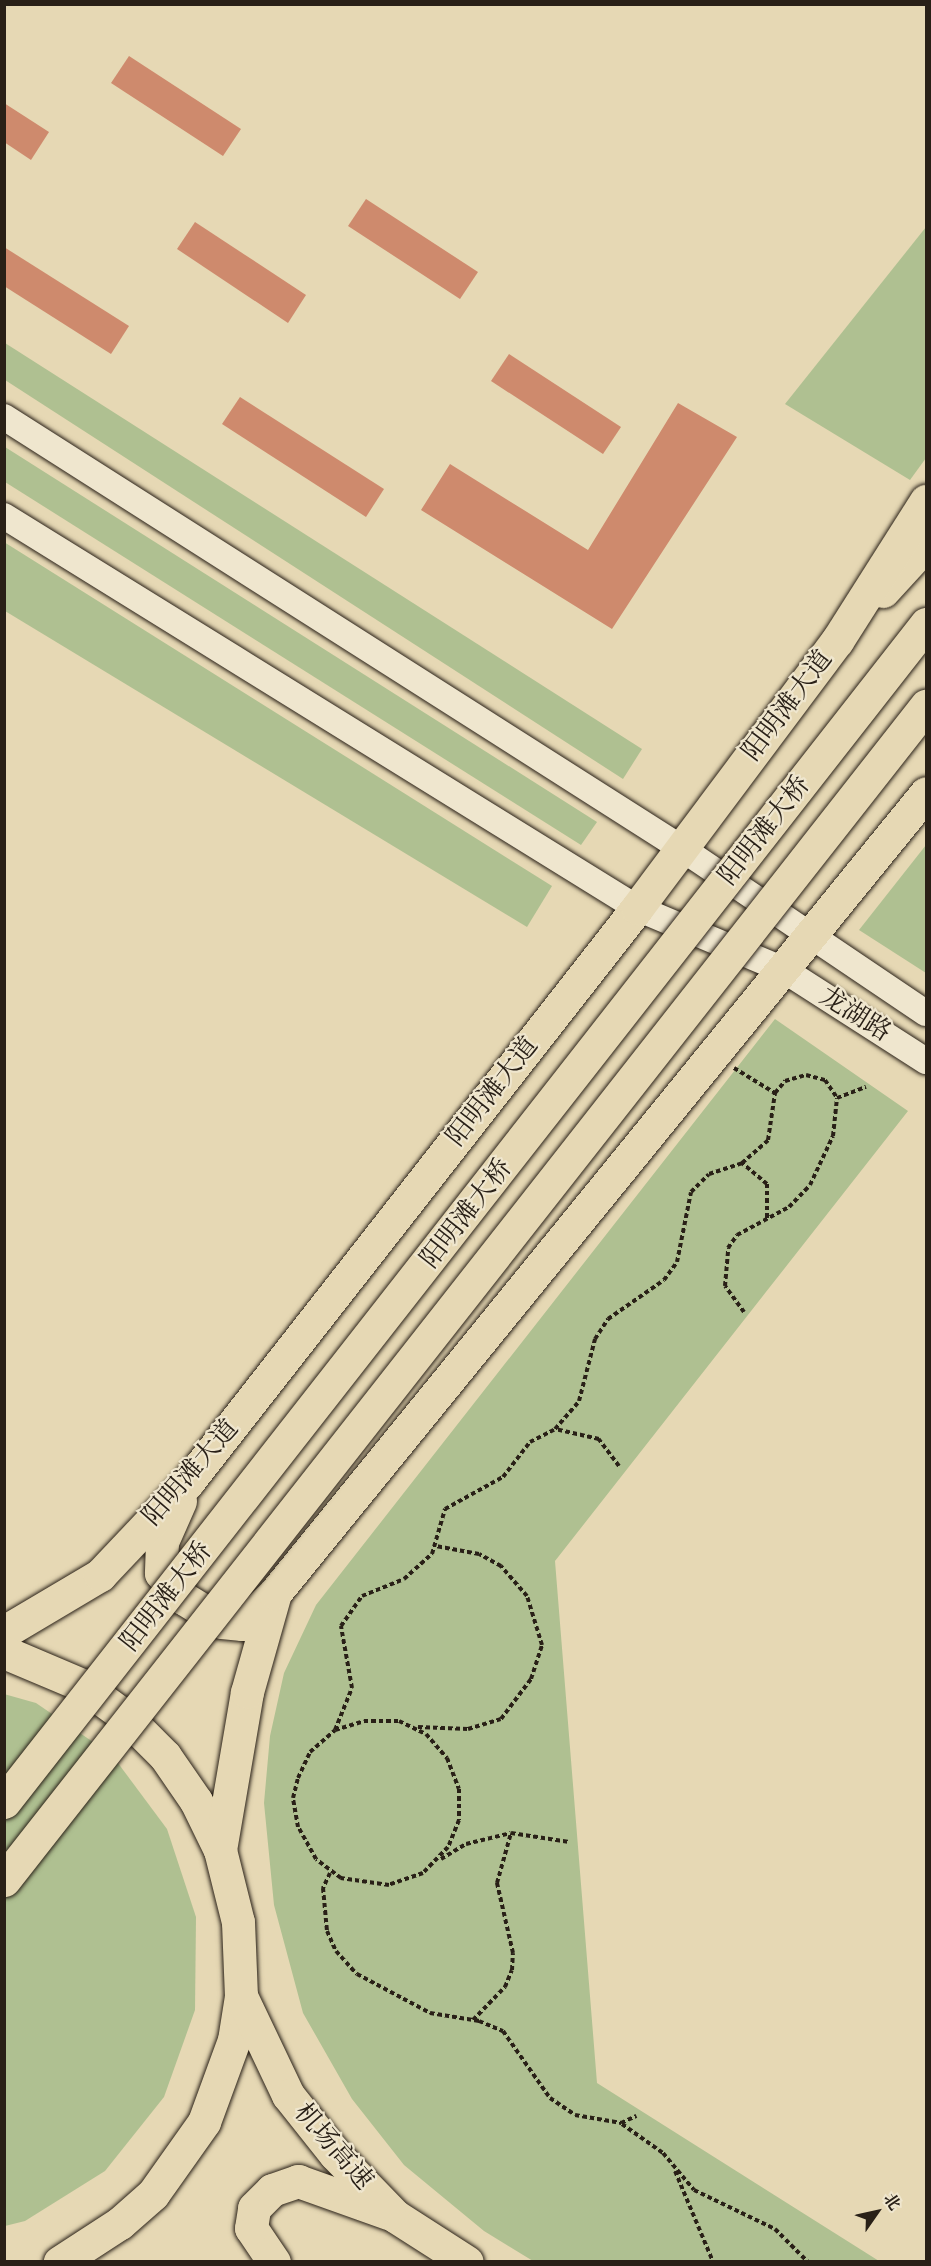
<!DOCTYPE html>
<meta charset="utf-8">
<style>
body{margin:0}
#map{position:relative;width:931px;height:2266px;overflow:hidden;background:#e6d8b4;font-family:"IM FELL DW Pica","Noto Serif SC",serif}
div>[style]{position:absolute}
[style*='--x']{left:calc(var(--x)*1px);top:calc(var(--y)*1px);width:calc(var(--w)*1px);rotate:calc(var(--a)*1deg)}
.green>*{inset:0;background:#afc091}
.building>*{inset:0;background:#ce8a6d}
.path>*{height:4px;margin-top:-2px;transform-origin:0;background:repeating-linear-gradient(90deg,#292017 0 4.5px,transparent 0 7.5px)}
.roads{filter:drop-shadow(0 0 2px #292017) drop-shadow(0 0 2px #292017)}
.secondary>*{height:26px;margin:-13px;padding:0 13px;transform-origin:13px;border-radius:13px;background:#efe6ce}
.highway>*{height:33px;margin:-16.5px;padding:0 16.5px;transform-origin:16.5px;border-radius:16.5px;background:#e6d8b4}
.bridges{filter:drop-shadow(0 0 2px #292017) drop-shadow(0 0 2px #292017)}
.highway-bridge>*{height:33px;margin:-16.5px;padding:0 16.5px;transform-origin:16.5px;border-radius:16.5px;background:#e6d8b4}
span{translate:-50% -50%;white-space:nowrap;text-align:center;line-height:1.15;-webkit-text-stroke:4.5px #efe6ce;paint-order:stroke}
.street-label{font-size:26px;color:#292017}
.frame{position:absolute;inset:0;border:6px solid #292017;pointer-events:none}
.north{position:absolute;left:847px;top:2182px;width:60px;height:60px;-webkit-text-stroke:4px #efe6ce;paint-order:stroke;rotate:56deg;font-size:16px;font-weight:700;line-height:24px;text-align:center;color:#292017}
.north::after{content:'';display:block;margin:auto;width:21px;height:27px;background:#292017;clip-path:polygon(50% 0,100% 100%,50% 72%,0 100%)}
</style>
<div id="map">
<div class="green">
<i style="clip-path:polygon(926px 227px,926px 458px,910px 480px,785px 404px)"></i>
<i style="clip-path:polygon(5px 343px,642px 749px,623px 779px,5px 380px)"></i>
<i style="clip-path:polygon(4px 447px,5px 447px,597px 822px,581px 845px,5px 482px)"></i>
<i style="clip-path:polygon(4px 542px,552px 886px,527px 927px,5px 611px)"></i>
<i style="clip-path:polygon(926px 845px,926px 973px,859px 930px)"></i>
<i style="clip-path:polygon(775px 1019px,908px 1111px,555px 1561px,597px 2083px,879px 2261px,533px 2261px,484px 2231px,404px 2165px,352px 2099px,303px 2013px,274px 1905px,264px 1803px,270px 1736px,284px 1673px,316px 1605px)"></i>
<i style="clip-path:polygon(4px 1694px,36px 1703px,112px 1755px,167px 1829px,196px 1917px,195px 2010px,164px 2097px,105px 2171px,25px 2221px,5px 2226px)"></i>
</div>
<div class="building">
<i style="clip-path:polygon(129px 56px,241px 129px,223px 156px,111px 83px)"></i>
<i style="clip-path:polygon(4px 103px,49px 132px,31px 160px,4px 142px)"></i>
<i style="clip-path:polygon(366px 199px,478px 272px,460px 299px,348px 226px)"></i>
<i style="clip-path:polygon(195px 222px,306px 295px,288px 323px,177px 249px)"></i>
<i style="clip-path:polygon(4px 247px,129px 326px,111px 354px,4px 286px)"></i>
<i style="clip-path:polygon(509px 354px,621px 427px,603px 454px,491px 381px)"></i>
<i style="clip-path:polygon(240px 397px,384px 489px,366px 517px,222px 424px)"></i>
<i style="clip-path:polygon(678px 403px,737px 437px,612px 629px,421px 510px,450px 464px,588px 550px)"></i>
</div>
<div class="path">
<i style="--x:734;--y:1068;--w:48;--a:31.4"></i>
<i style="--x:775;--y:1093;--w:16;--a:-50"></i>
<i style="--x:785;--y:1081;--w:22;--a:-16"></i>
<i style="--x:806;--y:1075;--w:20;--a:15"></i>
<i style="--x:825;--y:1080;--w:22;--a:56"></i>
<i style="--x:837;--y:1098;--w:31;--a:-21"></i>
<i style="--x:767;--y:1218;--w:34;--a:-90"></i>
<i style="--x:767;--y:1184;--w:33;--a:-140"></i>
<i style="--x:742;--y:1163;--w:35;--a:-41"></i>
<i style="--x:768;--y:1140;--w:48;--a:-81.5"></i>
<i style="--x:744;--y:1312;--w:32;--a:-126"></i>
<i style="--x:725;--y:1286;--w:38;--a:-85"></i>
<i style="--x:728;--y:1248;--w:16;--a:-55"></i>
<i style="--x:737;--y:1235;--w:59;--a:-28.3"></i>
<i style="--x:789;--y:1207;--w:30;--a:-46"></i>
<i style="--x:810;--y:1185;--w:54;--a:-64.9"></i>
<i style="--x:833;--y:1136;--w:38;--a:-84"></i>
<i style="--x:619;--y:1466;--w:34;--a:-127"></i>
<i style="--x:599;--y:1439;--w:45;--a:-167.2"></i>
<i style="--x:555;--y:1429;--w:37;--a:-49"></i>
<i style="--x:579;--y:1401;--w:64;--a:-75.5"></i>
<i style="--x:595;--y:1339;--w:24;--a:-57"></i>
<i style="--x:608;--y:1319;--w:68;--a:-34.9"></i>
<i style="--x:664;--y:1280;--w:22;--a:-54"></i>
<i style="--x:677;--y:1262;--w:71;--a:-78.7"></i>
<i style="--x:691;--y:1192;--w:25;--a:-45"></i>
<i style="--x:709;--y:1174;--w:35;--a:-18"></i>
<i style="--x:418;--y:1727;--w:50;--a:2.3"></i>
<i style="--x:468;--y:1729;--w:34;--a:-17"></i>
<i style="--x:501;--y:1719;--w:50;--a:-53.1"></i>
<i style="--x:531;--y:1679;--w:36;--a:-72"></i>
<i style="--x:542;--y:1645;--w:51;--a:-107"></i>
<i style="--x:527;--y:1596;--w:40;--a:-131"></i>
<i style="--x:501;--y:1566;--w:25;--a:-151"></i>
<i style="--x:479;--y:1554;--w:44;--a:-169.5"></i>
<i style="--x:335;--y:1730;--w:30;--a:-17"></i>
<i style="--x:364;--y:1721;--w:35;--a:0"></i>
<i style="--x:399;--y:1721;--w:30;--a:26"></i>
<i style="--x:426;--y:1734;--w:32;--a:49"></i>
<i style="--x:447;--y:1758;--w:33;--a:69"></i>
<i style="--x:459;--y:1789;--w:31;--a:90"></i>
<i style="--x:459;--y:1820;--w:29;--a:112"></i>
<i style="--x:448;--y:1847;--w:36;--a:134"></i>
<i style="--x:423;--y:1873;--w:36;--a:161"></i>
<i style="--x:389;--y:1885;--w:49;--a:-171.7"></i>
<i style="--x:341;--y:1878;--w:31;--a:-143"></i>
<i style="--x:316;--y:1859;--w:37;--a:-119"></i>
<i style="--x:298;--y:1827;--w:29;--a:-100"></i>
<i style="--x:293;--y:1798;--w:21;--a:-76"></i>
<i style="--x:298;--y:1778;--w:29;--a:-65"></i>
<i style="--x:310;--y:1752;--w:33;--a:-41"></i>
<i style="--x:335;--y:1730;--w:45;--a:-68"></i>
<i style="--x:352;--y:1688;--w:63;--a:-100.1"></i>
<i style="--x:341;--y:1626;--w:37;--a:-55"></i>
<i style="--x:362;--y:1596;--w:45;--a:-22"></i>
<i style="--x:404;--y:1579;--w:38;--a:-42"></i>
<i style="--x:432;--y:1554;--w:47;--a:-73.9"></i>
<i style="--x:445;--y:1509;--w:66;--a:-28.9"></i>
<i style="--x:503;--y:1477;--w:44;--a:-52.4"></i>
<i style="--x:530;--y:1442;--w:28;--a:-27"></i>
<i style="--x:441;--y:1859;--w:29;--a:-31"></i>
<i style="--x:466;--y:1844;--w:46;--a:-13.7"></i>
<i style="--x:511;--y:1833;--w:59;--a:8.8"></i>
<i style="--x:330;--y:1873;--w:17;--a:115"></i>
<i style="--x:323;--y:1888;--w:43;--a:84.7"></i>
<i style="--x:327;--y:1931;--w:22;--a:66"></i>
<i style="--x:336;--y:1951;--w:31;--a:48"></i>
<i style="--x:357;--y:1974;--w:83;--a:28.1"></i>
<i style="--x:430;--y:2013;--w:50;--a:9.3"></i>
<i style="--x:479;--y:2021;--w:26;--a:23"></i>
<i style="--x:503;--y:2031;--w:82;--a:55"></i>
<i style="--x:550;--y:2098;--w:30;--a:34"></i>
<i style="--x:575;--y:2115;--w:47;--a:9.9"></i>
<i style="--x:621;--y:2123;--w:17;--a:-25"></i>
<i style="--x:473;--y:2020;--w:46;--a:-45.9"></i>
<i style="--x:505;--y:1987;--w:18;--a:-68"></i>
<i style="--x:512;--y:1970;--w:17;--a:-87"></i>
<i style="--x:513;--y:1953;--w:72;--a:-102.9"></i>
<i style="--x:497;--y:1883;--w:52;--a:-74.4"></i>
<i style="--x:622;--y:2124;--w:50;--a:35.3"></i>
<i style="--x:663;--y:2153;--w:48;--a:50"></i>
<i style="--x:694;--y:2190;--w:90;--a:25.7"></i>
<i style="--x:775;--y:2229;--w:47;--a:45"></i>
<i style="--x:675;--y:2171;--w:99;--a:67.3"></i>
</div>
<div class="roads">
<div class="secondary">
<i style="--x:4;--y:417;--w:803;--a:32.48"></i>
<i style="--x:681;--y:848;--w:295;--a:34"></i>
<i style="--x:4;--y:516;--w:745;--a:31.77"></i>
<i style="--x:637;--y:908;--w:160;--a:22.9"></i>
<i style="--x:784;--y:970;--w:169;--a:32.7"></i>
</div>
<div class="highway">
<i style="--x:883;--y:591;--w:64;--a:-47.5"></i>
<i style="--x:180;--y:1501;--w:45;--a:113.7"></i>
<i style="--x:162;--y:1542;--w:31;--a:92"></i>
<i style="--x:161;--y:1573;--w:33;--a:49"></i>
<i style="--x:183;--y:1598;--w:46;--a:31.6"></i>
<i style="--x:222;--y:1622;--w:20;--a:6"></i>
<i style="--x:242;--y:1624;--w:45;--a:-43.2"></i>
<i style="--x:4;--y:1632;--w:112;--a:-30.7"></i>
<i style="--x:100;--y:1575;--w:127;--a:-46.6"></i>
<i style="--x:187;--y:1483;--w:730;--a:-51.95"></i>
<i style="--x:637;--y:908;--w:334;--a:-53.2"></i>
<i style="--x:837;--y:641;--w:166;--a:-57.6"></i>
<i style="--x:4;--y:1652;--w:85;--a:22.9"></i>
<i style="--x:82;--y:1685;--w:54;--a:36"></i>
<i style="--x:126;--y:1717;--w:55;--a:45"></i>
<i style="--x:165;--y:1756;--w:55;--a:55.4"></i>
<i style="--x:196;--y:1801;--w:55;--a:63.9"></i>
<i style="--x:220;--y:1850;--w:74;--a:76"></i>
<i style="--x:238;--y:1922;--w:74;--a:87.7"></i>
<i style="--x:241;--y:1996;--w:45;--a:99"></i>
<i style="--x:234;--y:2040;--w:87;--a:110.1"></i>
<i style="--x:204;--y:2122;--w:88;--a:125.3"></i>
<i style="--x:153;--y:2194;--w:44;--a:138.7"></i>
<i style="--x:120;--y:2223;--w:72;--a:147"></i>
<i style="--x:220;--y:1850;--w:160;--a:-80.3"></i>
<i style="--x:247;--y:1692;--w:103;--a:-74.2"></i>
<i style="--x:275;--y:1593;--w:1031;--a:-50.86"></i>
<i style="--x:241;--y:1996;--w:110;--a:64.6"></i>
<i style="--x:288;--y:2095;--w:75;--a:51.5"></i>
<i style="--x:335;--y:2154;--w:86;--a:45.9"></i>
<i style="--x:395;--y:2216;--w:85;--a:32.6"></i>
<i style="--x:274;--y:2262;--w:41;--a:-124.1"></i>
<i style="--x:251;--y:2228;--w:20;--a:-81"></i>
<i style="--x:254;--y:2208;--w:25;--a:-45"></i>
<i style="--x:272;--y:2190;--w:28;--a:-19"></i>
<i style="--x:298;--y:2181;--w:96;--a:19.6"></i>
</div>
</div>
<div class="bridges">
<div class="highway-bridge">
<i style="--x:4;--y:1802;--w:1496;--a:-51.95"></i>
<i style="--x:4;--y:1880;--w:1493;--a:-51.86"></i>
</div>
</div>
<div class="street-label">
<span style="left:788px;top:706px;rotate:-53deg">阳明滩大道</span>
<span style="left:765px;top:831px;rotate:-52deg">阳明滩大桥</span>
<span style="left:855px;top:1015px;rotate:32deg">龙湖路</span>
<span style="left:493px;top:1092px;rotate:-52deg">阳明滩大道</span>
<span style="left:467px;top:1214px;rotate:-52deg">阳明滩大桥</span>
<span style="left:191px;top:1473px;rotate:-49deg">阳明滩大道</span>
<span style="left:167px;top:1597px;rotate:-52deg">阳明滩大桥</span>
<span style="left:333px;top:2147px;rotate:49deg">机场高速</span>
</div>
<div class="frame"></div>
<div class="north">北</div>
</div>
